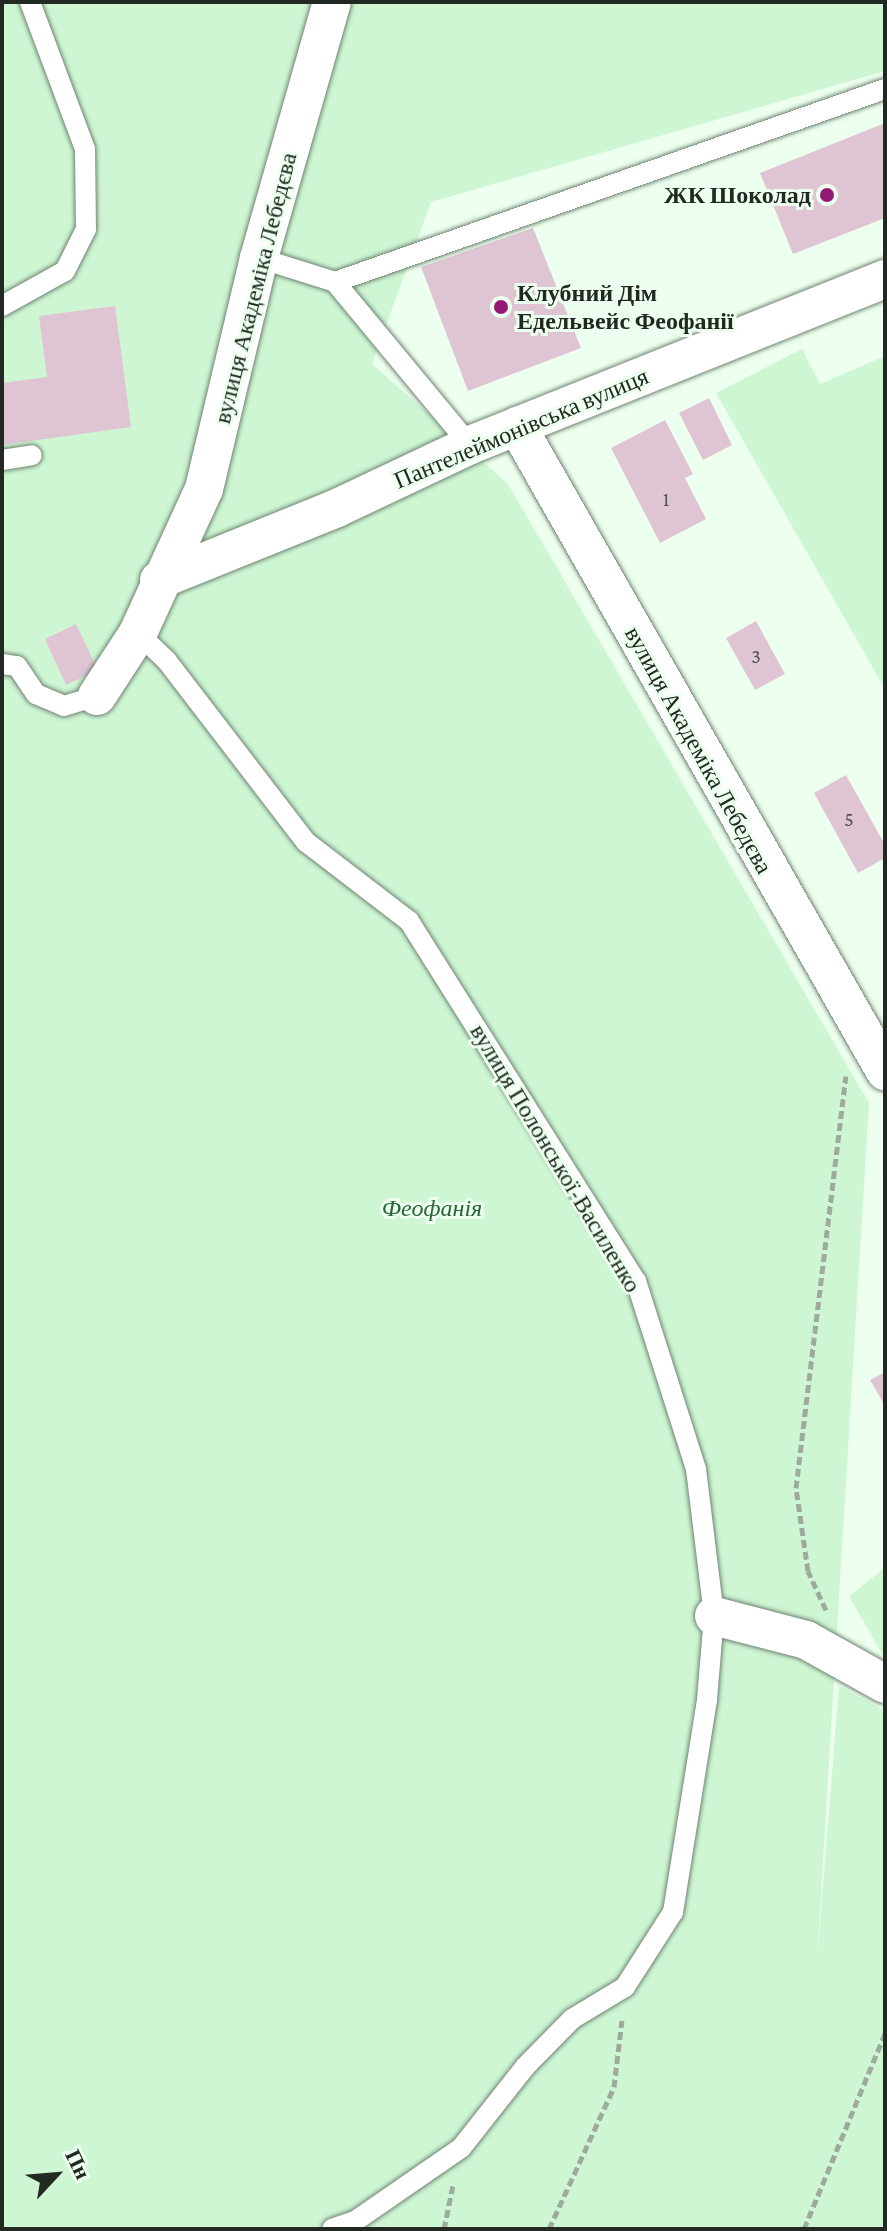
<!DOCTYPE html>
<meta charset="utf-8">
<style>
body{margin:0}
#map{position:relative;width:887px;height:2231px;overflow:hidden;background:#edffef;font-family:"Crimson Pro",serif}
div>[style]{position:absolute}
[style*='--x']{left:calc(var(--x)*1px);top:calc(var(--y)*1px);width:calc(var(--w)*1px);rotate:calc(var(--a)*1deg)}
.green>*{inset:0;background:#cef6d3}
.building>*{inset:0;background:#dfc5d4}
.path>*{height:5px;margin-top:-2.5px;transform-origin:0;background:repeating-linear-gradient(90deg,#9dab9f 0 8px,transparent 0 12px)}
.roads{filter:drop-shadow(0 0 2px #6f8372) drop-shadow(0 0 2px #6f8372)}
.service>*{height:20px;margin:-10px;padding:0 10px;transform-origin:10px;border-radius:10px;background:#fff}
.minor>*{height:38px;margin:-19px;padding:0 19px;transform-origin:19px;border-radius:19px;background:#fff}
.dots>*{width:22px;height:22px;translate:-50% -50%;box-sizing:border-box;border:4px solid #edffef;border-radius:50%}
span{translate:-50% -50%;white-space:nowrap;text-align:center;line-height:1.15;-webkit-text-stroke:6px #edffef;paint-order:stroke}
.number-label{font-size:20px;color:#50504e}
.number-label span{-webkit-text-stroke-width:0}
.poi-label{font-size:24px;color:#212922;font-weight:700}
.right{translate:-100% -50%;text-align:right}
.left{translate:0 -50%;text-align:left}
.street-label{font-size:24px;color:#212922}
.park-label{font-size:24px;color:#2c6539;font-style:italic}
.frame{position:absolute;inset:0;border:4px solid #212922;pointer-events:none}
.north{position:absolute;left:16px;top:2135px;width:80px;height:80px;-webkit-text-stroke:6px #edffef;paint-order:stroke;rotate:64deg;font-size:22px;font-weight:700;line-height:32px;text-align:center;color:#212922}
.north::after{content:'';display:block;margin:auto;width:28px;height:36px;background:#212922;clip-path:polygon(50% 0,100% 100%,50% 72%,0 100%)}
</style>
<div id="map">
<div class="green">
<i style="clip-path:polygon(2px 2px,885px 2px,885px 71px,431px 202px,372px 364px,508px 484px,869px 1103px,817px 1960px,839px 1686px,885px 1711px,885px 2229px,2px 2229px)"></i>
<i style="clip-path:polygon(802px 349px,820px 384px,885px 356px,885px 689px,716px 393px)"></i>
<i style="clip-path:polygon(885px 1568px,885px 1659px,849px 1596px)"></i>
</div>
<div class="building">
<i style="clip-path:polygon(885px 123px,885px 218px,793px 254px,760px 173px)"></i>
<i style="clip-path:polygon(533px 228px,581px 348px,468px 391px,421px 267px)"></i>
<i style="clip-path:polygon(115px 306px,131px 427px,2px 445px,2px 383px,47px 377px,39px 316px)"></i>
<i style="clip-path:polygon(709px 398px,732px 445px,703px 460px,679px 413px)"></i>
<i style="clip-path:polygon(665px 420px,693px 474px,685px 478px,706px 519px,660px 543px,611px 448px)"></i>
<i style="clip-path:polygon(756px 621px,785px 674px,755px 690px,726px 638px)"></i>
<i style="clip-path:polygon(76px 624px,98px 670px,66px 685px,45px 639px)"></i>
<i style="clip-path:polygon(846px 775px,885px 845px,885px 858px,858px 873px,814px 793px)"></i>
<i style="clip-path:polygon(885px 1372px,885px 1406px,870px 1380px)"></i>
</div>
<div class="path">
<i style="--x:826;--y:1610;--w:43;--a:-114.8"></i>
<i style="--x:808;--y:1571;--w:84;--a:-98.2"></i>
<i style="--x:796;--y:1488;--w:415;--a:-83.1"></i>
<i style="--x:444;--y:2229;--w:45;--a:-78.4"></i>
<i style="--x:549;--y:2229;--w:156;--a:-65.4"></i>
<i style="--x:614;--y:2087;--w:67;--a:-83.2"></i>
<i style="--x:804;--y:2229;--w:212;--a:-67.5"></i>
</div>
<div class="roads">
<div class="service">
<i style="--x:259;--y:258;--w:80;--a:17.5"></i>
<i style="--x:335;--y:282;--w:212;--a:50.4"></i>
<i style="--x:335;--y:282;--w:583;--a:-19.34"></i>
<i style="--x:2;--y:306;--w:72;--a:-29.1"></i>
<i style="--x:65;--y:271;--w:47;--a:-63.4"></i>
<i style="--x:86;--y:229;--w:80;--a:-90.7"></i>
<i style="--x:85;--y:149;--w:157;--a:-110.5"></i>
<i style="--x:2;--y:460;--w:30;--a:-9"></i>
<i style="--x:138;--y:633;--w:40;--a:44"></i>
<i style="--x:167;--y:661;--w:228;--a:52.5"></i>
<i style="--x:306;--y:842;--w:130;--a:37.5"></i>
<i style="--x:409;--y:921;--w:426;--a:57.8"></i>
<i style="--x:636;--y:1281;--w:197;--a:72.3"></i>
<i style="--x:696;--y:1469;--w:148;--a:83"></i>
<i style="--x:714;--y:1616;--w:84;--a:94.8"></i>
<i style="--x:707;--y:1700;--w:215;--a:99.1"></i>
<i style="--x:673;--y:1912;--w:89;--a:122.6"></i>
<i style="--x:625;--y:1987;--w:62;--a:148.9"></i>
<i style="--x:572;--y:2019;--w:67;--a:134.4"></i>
<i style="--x:525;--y:2067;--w:103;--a:128.3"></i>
<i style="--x:461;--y:2148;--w:129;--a:145.4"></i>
<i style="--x:355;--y:2221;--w:24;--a:161"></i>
<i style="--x:2;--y:664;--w:15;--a:8"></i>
<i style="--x:17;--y:666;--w:34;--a:56"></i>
<i style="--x:36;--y:694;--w:30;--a:23"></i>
<i style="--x:64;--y:706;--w:34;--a:-17"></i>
</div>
<div class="minor">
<i style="--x:517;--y:426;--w:743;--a:60.29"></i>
<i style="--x:159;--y:580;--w:192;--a:-22"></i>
<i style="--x:337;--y:508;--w:147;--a:-25.3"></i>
<i style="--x:470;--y:445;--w:447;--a:-21.8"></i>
<i style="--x:97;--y:696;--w:75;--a:-56.9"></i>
<i style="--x:138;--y:633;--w:158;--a:-65.4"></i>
<i style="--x:204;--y:489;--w:237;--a:-76.6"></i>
<i style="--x:259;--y:258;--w:266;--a:-74.1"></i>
<i style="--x:714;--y:1616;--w:95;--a:14.6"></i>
<i style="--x:806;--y:1640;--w:90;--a:29.1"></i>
</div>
</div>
<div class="dots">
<i style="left:827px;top:195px;background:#951973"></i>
<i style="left:501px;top:307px;background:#951973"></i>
</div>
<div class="number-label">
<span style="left:666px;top:499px">1</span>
<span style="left:756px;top:656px">3</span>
<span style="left:849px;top:819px">5</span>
</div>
<div class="poi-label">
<span class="right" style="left:811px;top:195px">ЖК Шоколад</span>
<span class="left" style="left:517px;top:307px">Клубний Дім<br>Едельвейс Феофанії</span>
</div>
<div class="street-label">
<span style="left:255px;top:288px;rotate:-76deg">вулиця Академіка Лебедєва</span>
<span style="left:521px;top:428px;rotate:-23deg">Пантелеймонівська вулиця</span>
<span style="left:699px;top:750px;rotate:61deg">вулиця Академіка Лебедєва</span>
<span style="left:556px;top:1158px;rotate:59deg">вулиця Полонської-Василенко</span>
</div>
<div class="park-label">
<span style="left:432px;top:1208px">Феофанія</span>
</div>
<div class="frame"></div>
<div class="north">Пн</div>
</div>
